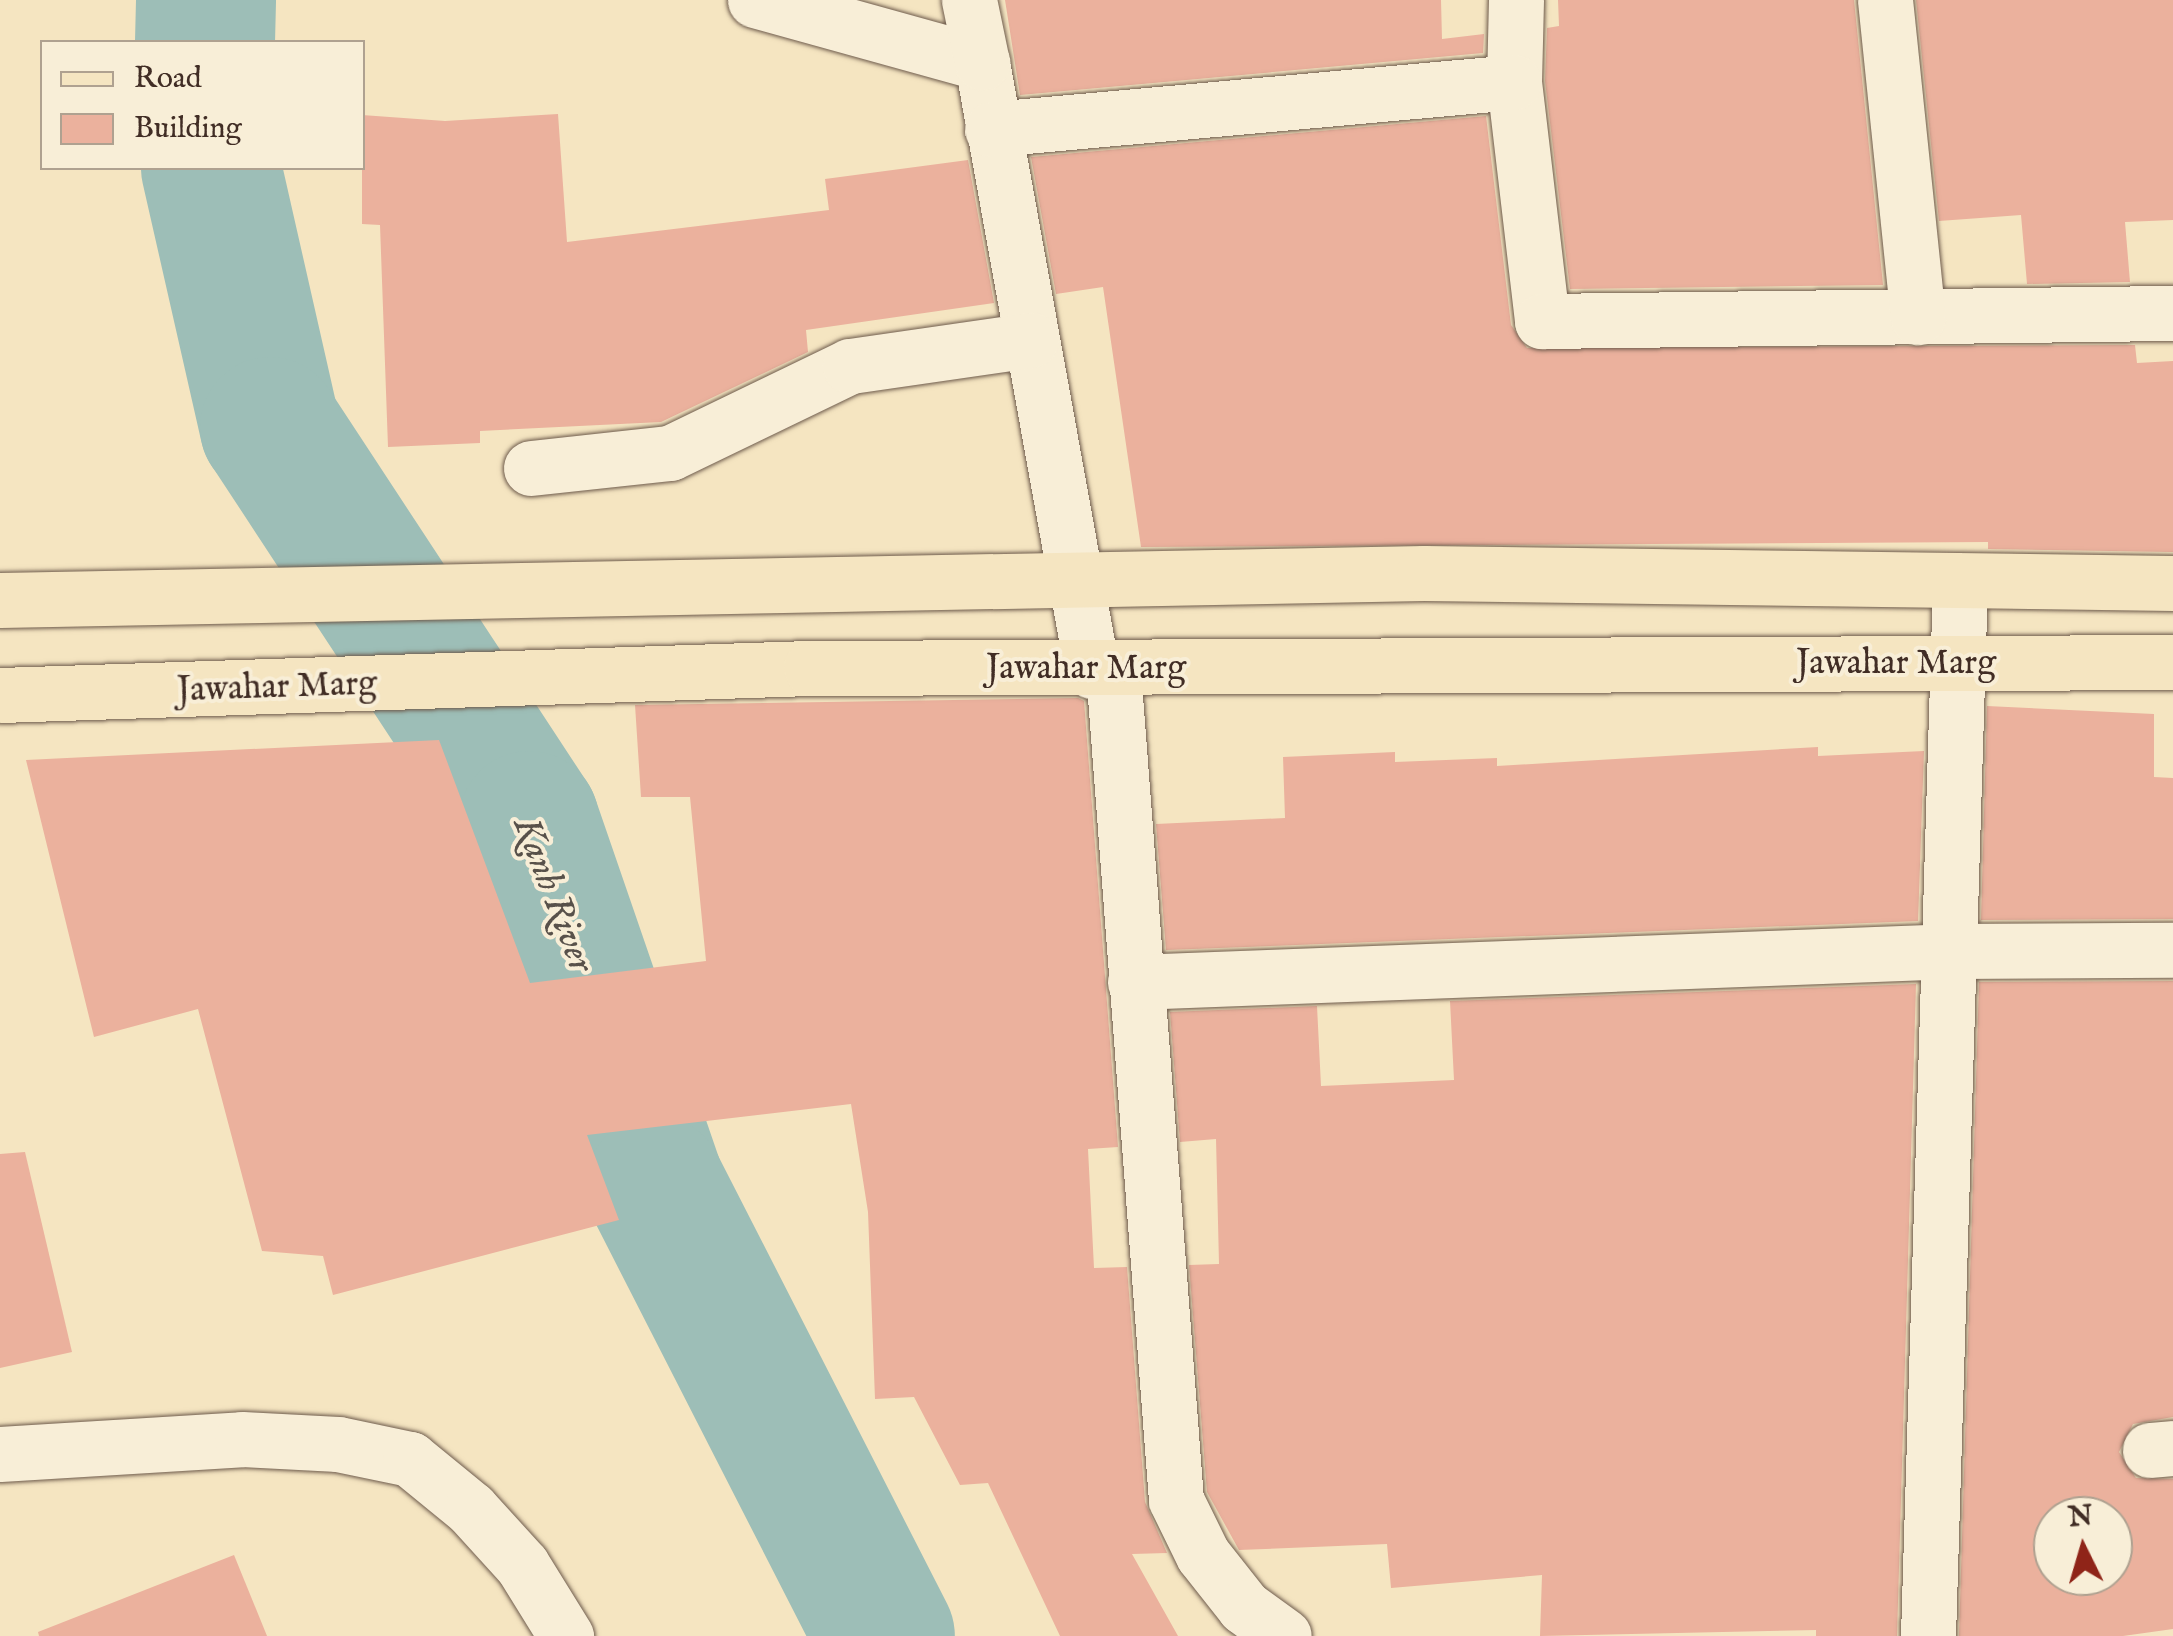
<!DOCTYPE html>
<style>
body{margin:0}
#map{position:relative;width:2173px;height:1636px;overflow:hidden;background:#f5e5c1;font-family:"IM FELL English",serif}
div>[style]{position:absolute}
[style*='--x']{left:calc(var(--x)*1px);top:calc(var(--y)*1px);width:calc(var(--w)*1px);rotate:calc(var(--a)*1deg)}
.river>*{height:140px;margin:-70px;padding:0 70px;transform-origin:70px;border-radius:70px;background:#9dbeb7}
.building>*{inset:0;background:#ebb19d}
.roads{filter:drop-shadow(0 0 2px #6e5b4c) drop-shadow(0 0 2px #6e5b4c)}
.minor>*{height:55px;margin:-27.5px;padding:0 27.5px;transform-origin:27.5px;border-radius:27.5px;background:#f8eed7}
.major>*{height:55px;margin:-27.5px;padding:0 27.5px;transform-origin:27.5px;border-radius:27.5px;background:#f5e5c1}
span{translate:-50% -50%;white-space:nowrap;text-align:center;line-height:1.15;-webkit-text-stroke:8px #f8eed7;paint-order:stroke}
.street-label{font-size:35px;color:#412d25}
.water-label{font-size:38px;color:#58514a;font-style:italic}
.legend{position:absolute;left:40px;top:40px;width:325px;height:130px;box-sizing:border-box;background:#f8eed7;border:2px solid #afa190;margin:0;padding:12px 18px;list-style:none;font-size:30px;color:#412d25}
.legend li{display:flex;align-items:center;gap:20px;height:50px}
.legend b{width:50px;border:2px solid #afa190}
.north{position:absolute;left:2033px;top:1496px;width:100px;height:100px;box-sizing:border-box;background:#f8eed7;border:2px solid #afa190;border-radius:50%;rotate:355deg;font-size:28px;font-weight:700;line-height:40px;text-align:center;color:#412d25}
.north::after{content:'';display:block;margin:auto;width:35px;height:45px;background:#8f2418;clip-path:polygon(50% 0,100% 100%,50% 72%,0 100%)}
</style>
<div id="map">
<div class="river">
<i style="--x:205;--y:42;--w:42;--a:-88.6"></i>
<i style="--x:211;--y:168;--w:266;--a:77.2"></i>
<i style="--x:270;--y:427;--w:472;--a:56.7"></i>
<i style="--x:529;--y:821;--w:386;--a:71"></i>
<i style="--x:655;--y:1186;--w:505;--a:62.93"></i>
</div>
<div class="building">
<i style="clip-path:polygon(1005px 0,1441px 0,1442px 39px,1484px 34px,1483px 53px,1020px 95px)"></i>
<i style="clip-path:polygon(1558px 0,1854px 0,1883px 285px,1570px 289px,1545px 81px,1547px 28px,1559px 26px)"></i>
<i style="clip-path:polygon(1916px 0,2173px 0,2173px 220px,2125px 222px,2130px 282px,2027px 284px,2021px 215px,1939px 221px)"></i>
<i style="clip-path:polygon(558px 114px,567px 242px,829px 210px,825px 179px,968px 160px,994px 303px,806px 330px,808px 352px,661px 422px,480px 431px,480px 443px,388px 447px,380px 225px,362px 224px,362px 115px,445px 121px)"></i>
<i style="clip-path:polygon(1486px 116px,1511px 325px,1527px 348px,2135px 345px,2137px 363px,2173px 361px,2173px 552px,1988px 549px,1988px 542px,1141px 547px,1103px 287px,1056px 294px,1031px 157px)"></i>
<i style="clip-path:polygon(1078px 698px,1084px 701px,1118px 1147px,1088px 1149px,1094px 1268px,1127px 1267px,1145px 1502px,1167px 1553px,1132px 1554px,1178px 1636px,1060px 1636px,988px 1483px,960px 1485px,914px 1397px,875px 1399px,868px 1212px,851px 1104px,587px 1135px,619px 1220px,333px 1295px,323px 1256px,262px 1251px,198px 1009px,94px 1037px,26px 760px,439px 740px,530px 983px,706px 961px,690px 797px,641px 797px,635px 705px)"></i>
<i style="clip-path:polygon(1987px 706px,2154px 714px,2154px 777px,2173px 778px,2173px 919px,1981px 920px)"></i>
<i style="clip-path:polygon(1818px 747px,1818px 756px,1924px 751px,1918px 921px,1166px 950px,1156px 824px,1285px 818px,1283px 757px,1395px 752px,1395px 762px,1497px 758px,1497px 766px)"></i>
<i style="clip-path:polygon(evenodd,2173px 981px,2173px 1417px,2133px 1424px,2119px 1452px,2136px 1478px,2173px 1479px,2173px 1629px,2123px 1636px,1959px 1636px,1979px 982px,2173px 981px,2053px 1516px,2113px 1516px,2113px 1576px,2053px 1576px,2053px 1516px)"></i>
<i style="clip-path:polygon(1916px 984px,1897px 1636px,1816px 1636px,1816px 1630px,1540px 1636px,1542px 1575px,1391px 1588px,1387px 1544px,1239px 1550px,1207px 1492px,1189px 1265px,1219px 1264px,1216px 1139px,1180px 1142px,1170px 1012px,1317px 1006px,1321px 1086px,1454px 1080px,1450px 1001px)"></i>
<i style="clip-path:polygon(25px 1152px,72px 1352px,0 1368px,0 1154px)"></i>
<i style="clip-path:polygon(234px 1555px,267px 1636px,39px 1636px,38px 1632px)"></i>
</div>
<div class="roads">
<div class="minor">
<i style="--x:755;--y:0;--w:236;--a:15.5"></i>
<i style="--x:982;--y:63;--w:618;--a:79.74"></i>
<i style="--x:969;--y:0;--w:64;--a:78.3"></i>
<i style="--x:1516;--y:0;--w:82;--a:91.4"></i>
<i style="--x:1514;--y:82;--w:241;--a:83.3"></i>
<i style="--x:1542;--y:321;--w:631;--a:-0.73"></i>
<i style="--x:1885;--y:0;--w:319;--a:84.1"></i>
<i style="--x:992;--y:129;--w:524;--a:-5.14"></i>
<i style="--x:531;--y:468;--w:140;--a:-6.2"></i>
<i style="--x:670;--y:453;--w:200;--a:-25.8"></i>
<i style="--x:850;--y:366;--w:183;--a:-8.2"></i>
<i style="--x:1113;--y:670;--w:832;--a:85.66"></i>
<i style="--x:1176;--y:1500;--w:61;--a:63.9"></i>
<i style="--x:1203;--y:1555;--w:66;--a:51.7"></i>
<i style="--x:1244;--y:1607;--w:49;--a:35.9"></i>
<i style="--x:1135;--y:982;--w:820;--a:-2.17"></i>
<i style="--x:1954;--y:951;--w:219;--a:-0.3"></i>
<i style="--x:2150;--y:1450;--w:23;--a:-5"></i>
<i style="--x:0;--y:1454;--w:242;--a:-3.5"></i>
<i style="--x:242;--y:1439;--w:96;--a:3"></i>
<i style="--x:338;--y:1444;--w:74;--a:11.8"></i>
<i style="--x:410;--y:1459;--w:79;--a:39.3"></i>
<i style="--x:471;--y:1509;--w:76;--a:47.7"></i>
<i style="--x:522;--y:1565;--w:84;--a:58.2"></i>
<i style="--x:1928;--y:1636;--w:1056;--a:-88.26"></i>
</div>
<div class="major">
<i style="--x:0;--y:600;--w:1424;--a:-1.09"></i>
<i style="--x:1424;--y:573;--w:749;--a:0.76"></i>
<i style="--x:0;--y:695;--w:811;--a:-1.91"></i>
<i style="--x:811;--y:668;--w:1362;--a:-0.25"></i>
</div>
</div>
<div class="street-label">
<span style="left:1896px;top:664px">Jawahar Marg</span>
<span style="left:1086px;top:669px">Jawahar Marg</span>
<span style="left:277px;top:688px;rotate:-2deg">Jawahar Marg</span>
</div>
<div class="water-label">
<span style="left:552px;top:895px;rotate:69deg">Kanh River</span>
</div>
<ul class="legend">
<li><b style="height:12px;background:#f5e5c1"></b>Road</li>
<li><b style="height:28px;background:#ebb19d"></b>Building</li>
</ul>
<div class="north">N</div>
</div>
